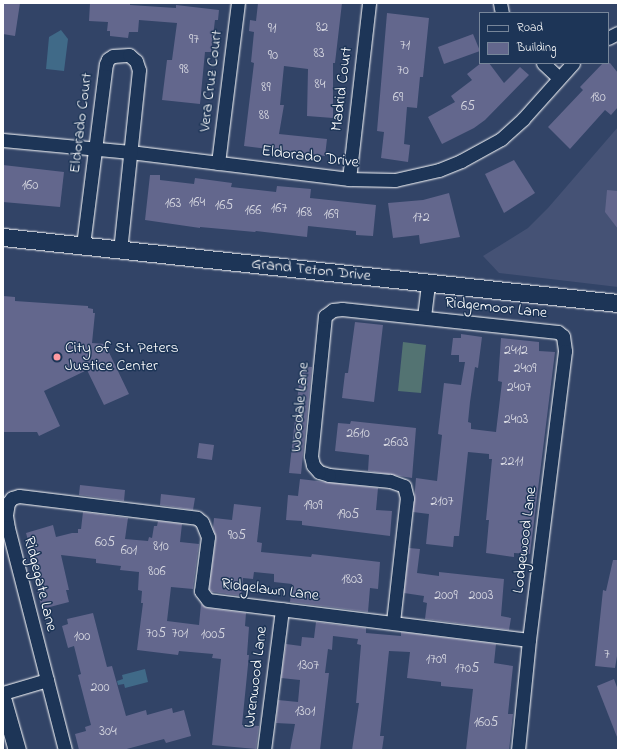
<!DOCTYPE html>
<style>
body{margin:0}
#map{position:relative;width:621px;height:753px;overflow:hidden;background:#324467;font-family:"Indie Flower",sans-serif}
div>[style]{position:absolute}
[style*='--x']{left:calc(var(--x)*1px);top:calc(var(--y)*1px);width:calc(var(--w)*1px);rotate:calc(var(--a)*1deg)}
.built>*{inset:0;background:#455275}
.green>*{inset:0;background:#537372}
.water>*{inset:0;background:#406a88}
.building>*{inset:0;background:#63678d}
.roads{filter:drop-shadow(0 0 1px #fff) drop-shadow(0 0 1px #fff)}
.minor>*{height:13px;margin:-6.5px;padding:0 6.5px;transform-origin:6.5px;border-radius:6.5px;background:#1d3557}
.tertiary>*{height:17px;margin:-8.5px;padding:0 8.5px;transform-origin:8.5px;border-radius:8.5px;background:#1d3557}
.dots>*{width:11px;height:11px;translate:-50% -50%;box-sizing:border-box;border:2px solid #1d3557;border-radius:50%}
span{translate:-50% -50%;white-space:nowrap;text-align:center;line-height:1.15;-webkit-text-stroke:3px #1d3557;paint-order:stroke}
.number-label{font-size:14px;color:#d8d9e2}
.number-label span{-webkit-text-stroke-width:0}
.street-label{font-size:16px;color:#fff}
.poi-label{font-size:16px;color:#fff}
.left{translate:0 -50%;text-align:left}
.frame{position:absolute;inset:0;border:4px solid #fff;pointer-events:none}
.legend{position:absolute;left:479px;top:12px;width:130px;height:52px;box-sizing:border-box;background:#1d3557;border:1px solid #77869a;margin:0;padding:5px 7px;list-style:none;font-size:12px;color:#fff}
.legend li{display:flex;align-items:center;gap:8px;height:20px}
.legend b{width:20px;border:1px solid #77869a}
</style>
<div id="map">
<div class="built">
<i style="clip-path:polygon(618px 127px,618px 287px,499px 273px,483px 256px,528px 228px,548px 208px)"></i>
</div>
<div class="green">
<i style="clip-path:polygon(403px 342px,426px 345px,421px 393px,398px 391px)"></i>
</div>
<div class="water">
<i style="clip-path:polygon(61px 30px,68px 39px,64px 71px,46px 69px,49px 37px)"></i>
<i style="clip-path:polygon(145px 669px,148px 682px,125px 688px,124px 684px,118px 685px,117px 681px,123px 679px,122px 675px)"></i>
</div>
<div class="building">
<i style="clip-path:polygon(3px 3px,20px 3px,15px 36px,3px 34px)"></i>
<i style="clip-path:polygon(90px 3px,130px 3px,130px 5px,176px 8px,176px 5px,219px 10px,218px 20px,215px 20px,211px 52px,205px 52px,200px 104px,162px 100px,167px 60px,172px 60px,177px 23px,139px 20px,138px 32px,129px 32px,128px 38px,110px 36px,110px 31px,107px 31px,108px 22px,89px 21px)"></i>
<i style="clip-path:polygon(258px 3px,342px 3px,335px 63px,333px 63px,333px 118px,307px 116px,308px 69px,284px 66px,280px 105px,284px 105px,279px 134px,327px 139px,325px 156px,244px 146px,254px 63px,251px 62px,254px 32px,249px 31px,250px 20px,256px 21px)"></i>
<i style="clip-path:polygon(387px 13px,429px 18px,423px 77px,420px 77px,417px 108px,407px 107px,404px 144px,410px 145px,408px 162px,381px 158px,384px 132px,377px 131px)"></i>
<i style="clip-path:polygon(473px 34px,480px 51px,444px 64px,438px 47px)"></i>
<i style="clip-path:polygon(481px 63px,489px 63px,504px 83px,520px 67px,529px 75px,485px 120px,474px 128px,442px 144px,428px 117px,455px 102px,451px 96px,472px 80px,467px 74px)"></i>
<i style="clip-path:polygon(603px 63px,610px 63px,618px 73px,618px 107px,611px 115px,605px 110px,570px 149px,548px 127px,583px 90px,580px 87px)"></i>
<i style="clip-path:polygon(514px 160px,535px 193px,504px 213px,485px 174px)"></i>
<i style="clip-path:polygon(3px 165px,64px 172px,60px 207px,3px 202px)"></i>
<i style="clip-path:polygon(150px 175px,160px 175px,160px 180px,194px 184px,195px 178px,232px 183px,231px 187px,276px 192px,277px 186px,311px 189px,310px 198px,376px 205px,373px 236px,356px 235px,356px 231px,308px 226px,307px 237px,256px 231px,255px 232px,200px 227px,200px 228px,145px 220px)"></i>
<i style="clip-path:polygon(607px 190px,618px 191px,618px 229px,605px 212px)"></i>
<i style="clip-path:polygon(449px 193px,460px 237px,420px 244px,419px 235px,393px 238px,388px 203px,423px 200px)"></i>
<i style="clip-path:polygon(3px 296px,15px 297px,15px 301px,88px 306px,88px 308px,93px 309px,93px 313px,95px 313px,92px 343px,105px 344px,129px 394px,104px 405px,87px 370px,44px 391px,60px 426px,39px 436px,37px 432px,3px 432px)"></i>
<i style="clip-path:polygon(355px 322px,383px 325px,374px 402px,342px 398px,345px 373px,348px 373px)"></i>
<i style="clip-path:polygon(461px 334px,482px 337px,478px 368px,475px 367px,470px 402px,468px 422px,471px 423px,471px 429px,496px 432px,502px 382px,498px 381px,501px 338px,539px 342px,539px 351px,555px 352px,530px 554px,514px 553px,514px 557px,486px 553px,489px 520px,486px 520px,492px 459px,489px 459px,489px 454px,468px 452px,459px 536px,454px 536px,453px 547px,426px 544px,429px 514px,413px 512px,416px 478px,437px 481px,442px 435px,438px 434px,444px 383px,461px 385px,465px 362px,459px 362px,459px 355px,451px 355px,453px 338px,461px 338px)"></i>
<i style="clip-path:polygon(301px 366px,312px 367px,301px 474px,289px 473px)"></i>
<i style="clip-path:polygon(351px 421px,416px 428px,412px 478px,368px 471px,369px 455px,335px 451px,338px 423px,350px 424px)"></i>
<i style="clip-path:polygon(199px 443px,214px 445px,212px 460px,197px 458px)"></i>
<i style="clip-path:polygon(300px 479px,378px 488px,376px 510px,392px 511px,390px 536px,302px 525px,302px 521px,286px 520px,288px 495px,298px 496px)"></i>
<i style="clip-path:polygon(80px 485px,125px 490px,124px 501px,79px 495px)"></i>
<i style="clip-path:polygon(161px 494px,195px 498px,193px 510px,160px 505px)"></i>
<i style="clip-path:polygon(234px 504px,261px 507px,257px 542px,262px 543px,261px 552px,311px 557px,312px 554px,380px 562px,378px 589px,370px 588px,368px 612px,290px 602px,292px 584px,274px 582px,274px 574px,254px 572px,253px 579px,243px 578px,241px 596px,212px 592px,209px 589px,216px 538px,213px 528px,214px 518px,232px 520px)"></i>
<i style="clip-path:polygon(83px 512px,128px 518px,125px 539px,148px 541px,149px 537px,152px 538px,154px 526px,157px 526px,158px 521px,182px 524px,180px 542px,199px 544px,193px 589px,171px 587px,167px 621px,199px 625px,201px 604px,207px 608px,246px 613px,245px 626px,249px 627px,247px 655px,249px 655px,242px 725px,259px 726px,256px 749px,212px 745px,221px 659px,212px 658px,213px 654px,179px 651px,178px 655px,137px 650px,143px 603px,141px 603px,142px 591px,138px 590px,139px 572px,120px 570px,121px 566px,96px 563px,96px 559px,61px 555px,69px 590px,66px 590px,69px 602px,42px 609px,29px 559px,33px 558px,26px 533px,53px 525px,56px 537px,72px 533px,78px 533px,78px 529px,81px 529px)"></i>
<i style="clip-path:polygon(409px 548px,420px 549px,417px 573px,439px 576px,439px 572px,504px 579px,501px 616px,511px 618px,509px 630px,425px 619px,427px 603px,423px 602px,424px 596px,404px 593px)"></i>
<i style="clip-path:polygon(613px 560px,618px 560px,617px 650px,618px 650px,615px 668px,595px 666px,603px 590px,606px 591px)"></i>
<i style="clip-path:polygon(93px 613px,107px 667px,112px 666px,126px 716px,146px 710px,147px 715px,172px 708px,173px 713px,184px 710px,191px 736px,166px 743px,164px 739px,123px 750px,79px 750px,75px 734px,86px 731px,85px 727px,91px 725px,78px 675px,81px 674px,74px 646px,68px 648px,62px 626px,68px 624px,67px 619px)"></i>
<i style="clip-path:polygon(316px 622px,366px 628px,366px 633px,401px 636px,401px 632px,496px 644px,494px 663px,513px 666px,508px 714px,513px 714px,509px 750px,466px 750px,473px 689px,441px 686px,441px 682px,407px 678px,410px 652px,389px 651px,380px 736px,384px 736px,382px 750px,352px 750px,359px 703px,356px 703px,361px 645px,357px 644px,358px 639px,333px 636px,332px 650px,328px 649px,325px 673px,329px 673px,320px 750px,290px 750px,295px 724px,276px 723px,278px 700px,298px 702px,300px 680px,281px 678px,286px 644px,301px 646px,302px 637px,314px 638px)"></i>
<i style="clip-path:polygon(614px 679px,618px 690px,617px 737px,597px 686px)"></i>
</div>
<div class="roads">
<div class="minor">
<i style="--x:500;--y:3;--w:10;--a:79"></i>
<i style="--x:608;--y:38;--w:11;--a:-27"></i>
<i style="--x:543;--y:63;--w:22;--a:43"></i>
<i style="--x:3;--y:140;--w:128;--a:5.4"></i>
<i style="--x:130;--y:152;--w:221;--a:7"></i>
<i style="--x:349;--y:179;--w:46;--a:1.2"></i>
<i style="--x:395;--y:180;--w:45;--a:-12.8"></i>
<i style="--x:439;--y:170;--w:24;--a:-22"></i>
<i style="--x:461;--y:161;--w:46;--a:-28.8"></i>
<i style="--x:501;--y:139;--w:30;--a:-42"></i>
<i style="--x:523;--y:119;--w:75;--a:-48.2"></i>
<i style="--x:218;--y:163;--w:161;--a:-82.9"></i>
<i style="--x:349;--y:179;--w:177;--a:-83.5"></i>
<i style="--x:83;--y:245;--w:182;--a:-82.8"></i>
<i style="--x:106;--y:64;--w:5;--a:-68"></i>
<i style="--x:108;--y:59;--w:6;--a:-31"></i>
<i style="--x:113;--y:56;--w:16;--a:-4"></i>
<i style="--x:129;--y:55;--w:9;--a:41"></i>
<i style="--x:136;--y:61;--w:9;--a:72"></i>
<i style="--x:139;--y:70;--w:181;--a:96"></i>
<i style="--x:424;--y:317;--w:34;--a:-83"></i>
<i style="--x:393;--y:622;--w:125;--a:-83.6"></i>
<i style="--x:407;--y:498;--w:12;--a:-104"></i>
<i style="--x:404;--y:486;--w:15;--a:-160"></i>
<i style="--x:390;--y:481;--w:61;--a:-174.4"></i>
<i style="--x:329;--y:475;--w:10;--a:-163"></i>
<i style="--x:319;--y:472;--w:9;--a:-131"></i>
<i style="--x:313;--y:465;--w:9;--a:-103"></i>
<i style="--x:311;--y:456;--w:141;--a:-84.3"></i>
<i style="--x:325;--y:316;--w:10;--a:-37"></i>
<i style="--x:333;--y:310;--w:9;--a:-6"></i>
<i style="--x:342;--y:309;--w:217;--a:6.1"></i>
<i style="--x:558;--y:332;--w:6;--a:39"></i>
<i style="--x:563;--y:336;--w:15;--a:82"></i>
<i style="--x:565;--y:351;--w:291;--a:97.1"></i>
<i style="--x:529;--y:640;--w:111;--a:95.7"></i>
<i style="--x:3;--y:693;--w:46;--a:-16.5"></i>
<i style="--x:65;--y:750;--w:229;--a:-104.4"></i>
<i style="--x:8;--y:528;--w:13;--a:-99"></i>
<i style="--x:6;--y:515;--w:12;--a:-81"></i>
<i style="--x:8;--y:503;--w:6;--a:-51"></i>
<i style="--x:12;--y:498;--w:7;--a:-16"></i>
<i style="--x:19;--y:496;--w:179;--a:7"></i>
<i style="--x:197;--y:518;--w:6;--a:39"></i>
<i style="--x:202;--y:522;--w:16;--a:68"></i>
<i style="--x:208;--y:537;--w:54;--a:97.4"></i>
<i style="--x:201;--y:591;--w:11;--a:52"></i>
<i style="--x:208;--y:600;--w:323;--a:7.1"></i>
<i style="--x:264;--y:750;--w:142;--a:-82.7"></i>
</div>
<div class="tertiary">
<i style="--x:3;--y:237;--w:619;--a:6.13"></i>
<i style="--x:3;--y:701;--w:51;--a:74.1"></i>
</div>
</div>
<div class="dots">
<i style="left:57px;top:357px;background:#ff9aa2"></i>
</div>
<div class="number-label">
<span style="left:322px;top:28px">82</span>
<span style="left:272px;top:29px">91</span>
<span style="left:194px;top:40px">97</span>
<span style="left:405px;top:46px">71</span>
<span style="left:319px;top:54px">83</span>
<span style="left:273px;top:56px">90</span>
<span style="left:184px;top:70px">98</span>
<span style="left:403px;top:71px">70</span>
<span style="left:320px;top:85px">84</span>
<span style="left:266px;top:88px">89</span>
<span style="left:398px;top:98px">69</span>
<span style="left:598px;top:98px">180</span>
<span style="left:468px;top:107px">65</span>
<span style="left:264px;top:116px">88</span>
<span style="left:30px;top:186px">160</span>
<span style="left:197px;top:203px">164</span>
<span style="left:173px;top:204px">163</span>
<span style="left:224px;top:206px">165</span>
<span style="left:279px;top:209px">167</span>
<span style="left:253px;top:211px">166</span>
<span style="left:304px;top:213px">168</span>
<span style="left:331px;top:215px">169</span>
<span style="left:421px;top:218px">172</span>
<span style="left:516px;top:351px">2412</span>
<span style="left:525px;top:369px">2409</span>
<span style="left:519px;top:388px">2407</span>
<span style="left:516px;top:420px">2403</span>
<span style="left:358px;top:434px">2610</span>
<span style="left:396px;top:443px">2603</span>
<span style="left:512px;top:462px">2211</span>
<span style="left:442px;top:502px">2107</span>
<span style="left:313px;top:506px">1909</span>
<span style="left:348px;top:515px">1905</span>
<span style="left:237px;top:536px">905</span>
<span style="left:105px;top:543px">605</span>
<span style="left:161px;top:547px">810</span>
<span style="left:129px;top:551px">601</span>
<span style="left:157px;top:572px">806</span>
<span style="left:352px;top:580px">1803</span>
<span style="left:446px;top:596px">2009</span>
<span style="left:481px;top:596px">2003</span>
<span style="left:156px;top:634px">705</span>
<span style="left:180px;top:634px">701</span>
<span style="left:213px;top:635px">1005</span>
<span style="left:82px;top:637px">100</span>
<span style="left:607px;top:655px">7</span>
<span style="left:436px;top:660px">1709</span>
<span style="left:308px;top:666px">1307</span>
<span style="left:467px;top:669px">1705</span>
<span style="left:100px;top:688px">200</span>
<span style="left:305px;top:712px">1301</span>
<span style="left:486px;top:723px">1605</span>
<span style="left:108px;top:732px">304</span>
</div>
<div class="street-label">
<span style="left:211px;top:81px;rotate:-83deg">Vera Cruz Court</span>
<span style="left:342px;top:89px;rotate:-83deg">Madrid Court</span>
<span style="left:81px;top:123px;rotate:-83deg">Eldorado Court</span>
<span style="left:310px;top:157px;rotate:7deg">Eldorado Drive</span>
<span style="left:311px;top:270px;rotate:6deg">Grand Teton Drive</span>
<span style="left:496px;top:308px;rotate:6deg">Ridgemoor Lane</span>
<span style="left:300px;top:407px;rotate:-85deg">Woodale Lane</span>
<span style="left:525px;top:540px;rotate:-83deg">Lodgewood Lane</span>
<span style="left:40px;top:584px;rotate:76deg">Ridgegate Lane</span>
<span style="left:270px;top:590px;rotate:7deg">Ridgelawn Lane</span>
<span style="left:256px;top:677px;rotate:-83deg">Wrenwood Lane</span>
</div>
<div class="poi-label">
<span class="left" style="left:65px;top:357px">City of St. Peters<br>Justice Center</span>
</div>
<div class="frame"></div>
<ul class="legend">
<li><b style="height:5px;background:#1d3557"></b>Road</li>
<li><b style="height:11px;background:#63678d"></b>Building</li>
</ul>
</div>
